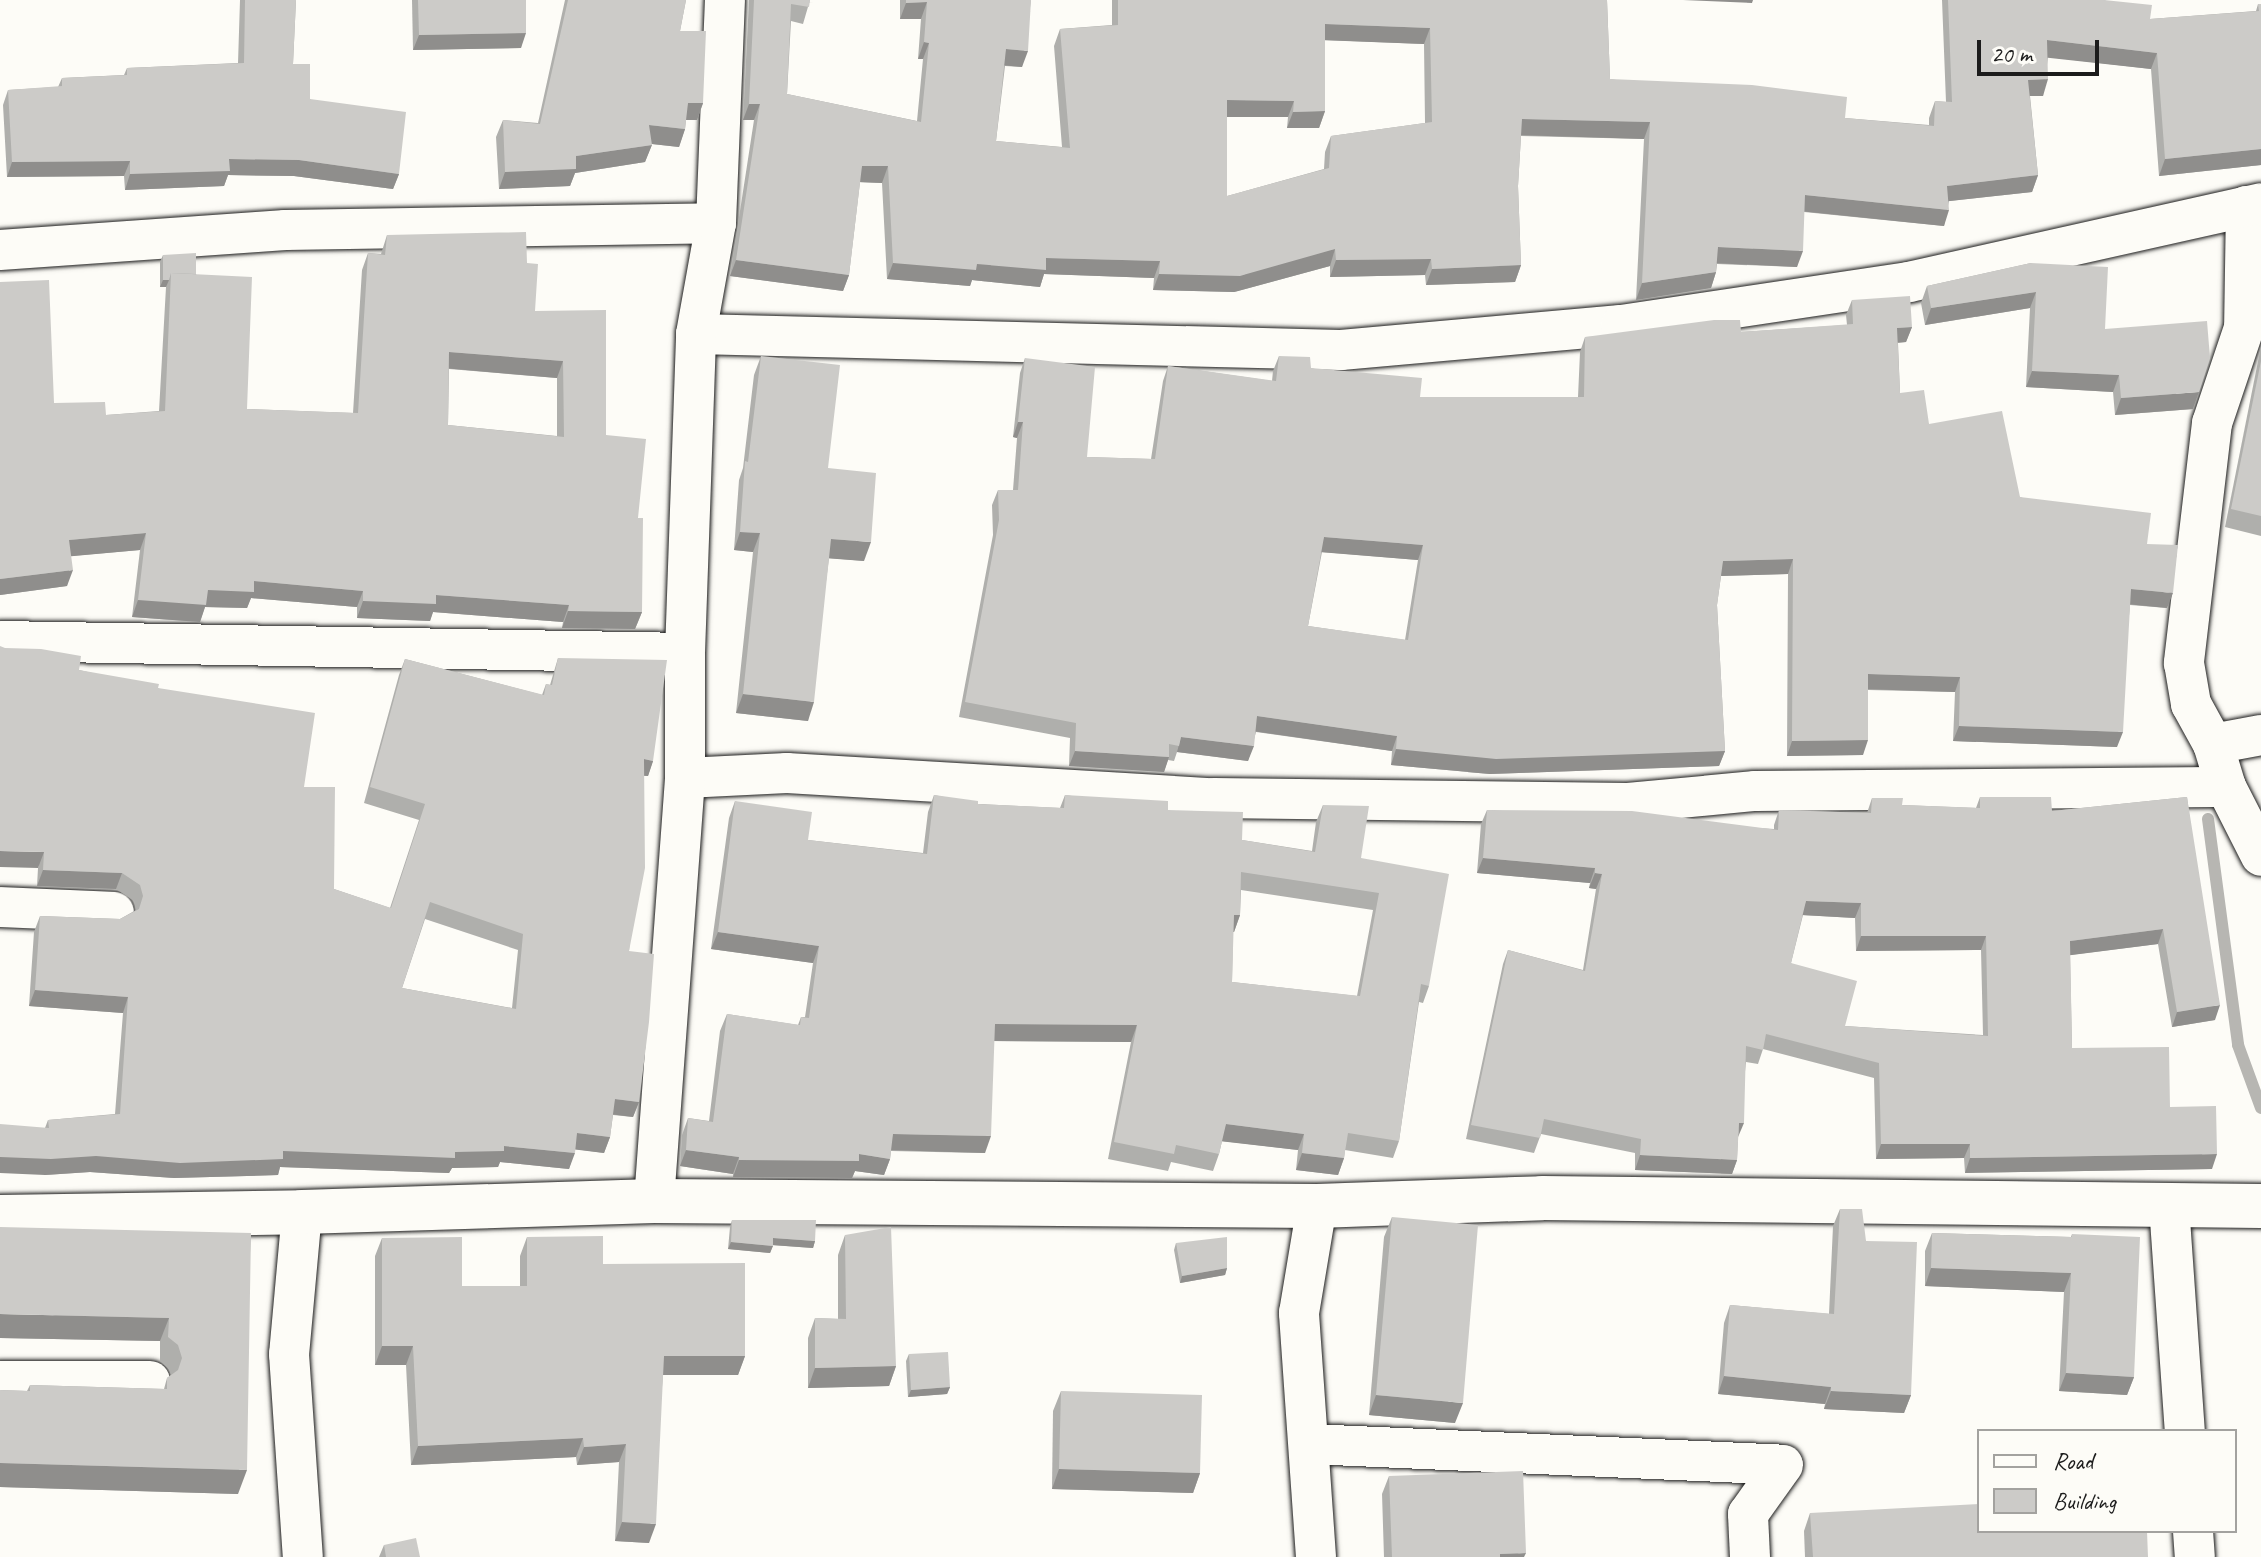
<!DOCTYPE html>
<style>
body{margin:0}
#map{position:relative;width:2261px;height:1557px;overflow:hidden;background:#fdfcf7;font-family:Caveat,sans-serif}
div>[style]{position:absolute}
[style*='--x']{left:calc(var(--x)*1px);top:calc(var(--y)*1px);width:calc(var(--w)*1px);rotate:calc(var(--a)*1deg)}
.stream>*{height:12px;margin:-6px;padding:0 6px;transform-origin:6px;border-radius:6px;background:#b7b6b2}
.roads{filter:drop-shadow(0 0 2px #1c1c1c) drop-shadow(0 0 2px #1c1c1c)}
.minor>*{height:40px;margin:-20px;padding:0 20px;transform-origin:20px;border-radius:20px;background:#fdfcf7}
.tertiary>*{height:44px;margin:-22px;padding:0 22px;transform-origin:22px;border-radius:22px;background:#fdfcf7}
.wall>*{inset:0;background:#afafac}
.shaded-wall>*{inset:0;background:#8f8e8c}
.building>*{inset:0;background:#cccbc8}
span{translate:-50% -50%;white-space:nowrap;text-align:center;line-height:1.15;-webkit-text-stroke:6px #fdfcf7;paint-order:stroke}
.legend{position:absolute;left:1977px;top:1429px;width:260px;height:104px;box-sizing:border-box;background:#fdfcf7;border:2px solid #a3a29f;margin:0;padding:10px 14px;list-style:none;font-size:24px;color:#1c1c1c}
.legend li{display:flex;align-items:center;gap:16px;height:40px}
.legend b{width:40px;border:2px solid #a3a29f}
.scale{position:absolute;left:1977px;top:40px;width:122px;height:36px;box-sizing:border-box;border:4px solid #1c1c1c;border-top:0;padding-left:10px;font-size:24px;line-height:28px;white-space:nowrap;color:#1c1c1c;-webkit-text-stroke:6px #fdfcf7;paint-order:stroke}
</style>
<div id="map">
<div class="stream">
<i style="--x:2208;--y:819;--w:228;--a:82.4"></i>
<i style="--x:2238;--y:1045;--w:67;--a:69.9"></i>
</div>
<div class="roads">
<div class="minor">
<i style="--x:2246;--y:206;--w:122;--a:90.9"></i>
<i style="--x:2244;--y:328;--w:100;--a:108.6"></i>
<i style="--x:2212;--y:423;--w:242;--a:96.7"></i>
<i style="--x:2184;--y:663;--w:42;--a:80.3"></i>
<i style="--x:2191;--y:704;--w:46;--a:61.2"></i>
<i style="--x:2213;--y:744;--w:45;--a:73.2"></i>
<i style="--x:2226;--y:787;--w:77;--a:63.1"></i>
<i style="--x:0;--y:250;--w:286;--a:-4"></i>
<i style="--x:285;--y:230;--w:431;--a:-0.9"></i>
<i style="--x:696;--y:334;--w:645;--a:1.42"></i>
<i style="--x:1341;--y:350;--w:281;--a:-5.1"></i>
<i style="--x:1621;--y:325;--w:291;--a:-8.5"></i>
<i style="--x:1909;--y:282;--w:361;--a:-12.6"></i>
<i style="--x:0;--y:641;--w:685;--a:1"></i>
<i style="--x:2213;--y:744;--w:49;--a:-10.6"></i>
<i style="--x:685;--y:778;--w:102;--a:-2.8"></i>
<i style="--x:787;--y:773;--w:428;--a:3.4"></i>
<i style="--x:1214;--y:798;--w:414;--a:0.7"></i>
<i style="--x:1628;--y:803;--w:128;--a:-5.4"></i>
<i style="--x:1755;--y:791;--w:471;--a:-0.5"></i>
<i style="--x:0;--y:907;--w:114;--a:2.5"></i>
<i style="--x:654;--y:1201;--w:424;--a:-85.8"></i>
<i style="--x:685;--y:778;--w:125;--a:-90"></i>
<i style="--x:685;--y:653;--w:319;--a:-88"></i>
<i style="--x:696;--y:334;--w:113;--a:-79.8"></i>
<i style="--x:716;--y:223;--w:223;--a:-87.7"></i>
<i style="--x:2169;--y:1205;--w:227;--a:86"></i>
<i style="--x:302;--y:1212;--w:143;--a:95.2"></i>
<i style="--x:289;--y:1354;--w:203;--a:86.1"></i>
<i style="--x:0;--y:1381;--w:150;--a:0"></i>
<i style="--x:1309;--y:1444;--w:474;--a:2.5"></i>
<i style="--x:2193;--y:1531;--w:26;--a:86"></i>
<i style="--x:1316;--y:1557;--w:245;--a:-94"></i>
<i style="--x:1299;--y:1313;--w:109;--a:-80.5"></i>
<i style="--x:1750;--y:1557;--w:43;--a:-92.7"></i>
<i style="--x:1748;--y:1514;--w:60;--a:-54.5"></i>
</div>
<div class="tertiary">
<i style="--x:0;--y:1217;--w:302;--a:-0.9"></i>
<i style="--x:302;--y:1212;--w:352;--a:-1.8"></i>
<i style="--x:654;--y:1201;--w:663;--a:0.43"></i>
<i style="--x:1317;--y:1206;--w:225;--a:-2"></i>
<i style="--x:1542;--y:1198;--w:719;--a:0.64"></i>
</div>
</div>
<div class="wall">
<i style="clip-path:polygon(240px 0,296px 0,293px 64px,310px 99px,399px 174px,393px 189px,294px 176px,228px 175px,224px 186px,125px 190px,124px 176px,7px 177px,3px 105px,8px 90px,58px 87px,62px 78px,124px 75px,127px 68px,238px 63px)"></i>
<i style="clip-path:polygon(412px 0,526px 0,521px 48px,413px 50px)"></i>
<i style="clip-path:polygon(565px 0,686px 0,680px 31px,703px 103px,697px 120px,686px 120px,685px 129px,679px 147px,652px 144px,645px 162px,575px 173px,570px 186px,499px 189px,496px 137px,503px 120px,538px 123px)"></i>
<i style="clip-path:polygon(evenodd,749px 0,810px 0,803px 24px,791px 21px,787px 94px,917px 121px,923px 59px,918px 59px,921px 19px,900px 19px,900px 0,1031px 0,1022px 67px,1005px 66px,996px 141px,1062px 147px,1054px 46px,1060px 29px,1112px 25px,1112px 0,1607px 0,1610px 79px,1845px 118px,1929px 125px,1929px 118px,1935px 101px,1946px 102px,1942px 0,2104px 0,2150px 19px,2256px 11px,2258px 4px,2261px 4px,2261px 165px,2159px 176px,2151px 69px,2048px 57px,2043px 96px,2030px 96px,2038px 175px,2032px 192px,1949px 201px,1944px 226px,1804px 212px,1797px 267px,1717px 264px,1716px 272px,1711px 288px,1636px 300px,1644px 139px,1521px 136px,1518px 186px,1521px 265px,1515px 282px,1426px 285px,1425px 275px,1330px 277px,1330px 266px,1234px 292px,1153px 290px,1154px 278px,1044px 274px,1040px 287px,972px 280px,970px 286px,887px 279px,882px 183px,860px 182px,849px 275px,843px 291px,730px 276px,754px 120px,743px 120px,749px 0,1325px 40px,1424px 44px,1425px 123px,1331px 136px,1325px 152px,1324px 169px,1227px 196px,1227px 117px,1288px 117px,1287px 128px,1319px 128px,1325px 111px,1325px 40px)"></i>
<i style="clip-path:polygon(evenodd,387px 235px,527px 263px,535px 311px,606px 435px,638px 518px,642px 612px,635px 629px,562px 628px,563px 622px,433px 612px,430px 621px,357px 618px,357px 607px,251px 598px,247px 608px,205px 607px,200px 622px,132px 617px,140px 550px,71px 556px,67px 586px,0 595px,0 282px,54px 403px,106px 415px,159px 411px,166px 287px,160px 287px,160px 262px,163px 255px,196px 274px,247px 409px,353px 413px,362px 270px,368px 253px,381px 254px,387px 235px,449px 369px,557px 378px,557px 436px,448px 425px,449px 369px)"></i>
<i style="clip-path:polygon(2031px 263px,2105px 329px,2193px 409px,2115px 415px,2113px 392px,2026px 387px,2030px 308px,1925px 325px,1921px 303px,1927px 286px)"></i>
<i style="clip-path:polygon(evenodd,1852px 300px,1912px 327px,1906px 342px,1898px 343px,1900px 393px,1929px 424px,2020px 497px,2147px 544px,2167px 608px,2130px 605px,2117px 747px,1953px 741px,1955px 692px,1868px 690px,1863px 755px,1787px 756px,1788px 574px,1721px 576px,1717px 605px,1725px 751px,1719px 766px,1490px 774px,1391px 765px,1392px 751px,1256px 732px,1248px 761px,1177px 752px,1174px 761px,1168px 760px,1164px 772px,1069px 766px,1070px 738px,959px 717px,993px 535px,992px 505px,998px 490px,1013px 490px,1017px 438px,1013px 437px,1020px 373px,1025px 358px,1087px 457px,1151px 459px,1163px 381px,1168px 366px,1272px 381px,1273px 371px,1279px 356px,1311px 368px,1420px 397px,1578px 397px,1580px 352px,1585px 337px,1741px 332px,1847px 325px,1846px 315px,1852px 300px,1322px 552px,1418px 560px,1405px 640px,1308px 626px,1322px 552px)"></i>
<i style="clip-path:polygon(2261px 346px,2261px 536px,2225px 527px)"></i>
<i style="clip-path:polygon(761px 356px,828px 468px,864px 561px,829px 558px,808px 721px,736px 713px,753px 552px,734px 550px,739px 480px,743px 468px,754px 375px)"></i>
<i style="clip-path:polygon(evenodd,558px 658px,653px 761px,648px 776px,644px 776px,629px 951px,639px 1102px,633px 1117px,613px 1115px,610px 1137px,604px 1153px,575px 1149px,569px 1169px,500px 1162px,498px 1167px,452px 1168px,449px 1173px,280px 1167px,278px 1175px,174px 1178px,90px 1172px,45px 1175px,45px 1128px,48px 1120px,115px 1114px,123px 1013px,29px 1006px,34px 932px,40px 916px,120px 919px,136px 910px,134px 901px,116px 889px,37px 886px,38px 868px,79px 670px,158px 688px,304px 787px,334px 889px,390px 908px,419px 820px,364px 803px,399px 675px,405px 659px,542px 695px,546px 684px,550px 685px,558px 658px,425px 919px,518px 950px,512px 1008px,402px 988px,425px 919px)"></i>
<i style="clip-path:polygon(evenodd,934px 795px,978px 804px,1060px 808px,1065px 795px,1168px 810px,1242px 840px,1312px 851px,1316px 822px,1323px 805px,1361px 858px,1429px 986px,1423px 1003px,1419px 1002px,1399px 1141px,1393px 1158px,1345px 1150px,1344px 1158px,1338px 1175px,1296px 1170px,1298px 1150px,1222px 1141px,1219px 1154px,1213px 1171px,1171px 1162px,1168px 1171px,1108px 1159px,1131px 1042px,994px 1041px,985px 1153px,891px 1151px,890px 1159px,884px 1175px,855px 1171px,852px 1178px,733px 1177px,733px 1174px,680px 1166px,682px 1135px,688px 1118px,709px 1121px,720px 1031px,727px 1014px,798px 1025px,801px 1017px,805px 1017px,813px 963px,711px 949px,729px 818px,735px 801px,808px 840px,923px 853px,928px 812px,934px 795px,1241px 890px,1373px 910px,1357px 996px,1232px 982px,1233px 932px,1234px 932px,1240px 915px,1241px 890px)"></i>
<i style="clip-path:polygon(evenodd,1980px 797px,2052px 811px,2187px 797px,2215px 1020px,2172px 1027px,2158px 944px,2070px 955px,2072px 1048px,2170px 1107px,2212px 1169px,1965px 1173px,1964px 1158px,1876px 1159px,1874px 1078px,1763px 1049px,1758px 1064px,1746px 1062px,1738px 1137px,1737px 1160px,1732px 1174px,1635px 1170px,1635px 1153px,1541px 1134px,1534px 1153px,1466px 1139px,1503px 964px,1508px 950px,1583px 970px,1596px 889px,1589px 888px,1590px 883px,1477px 873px,1481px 824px,1487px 810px,1774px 829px,1774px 825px,1779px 810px,1867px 813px,1872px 798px,1902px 805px,1976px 808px,1980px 797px,1803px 915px,1855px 918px,1856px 951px,1981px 950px,1983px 1035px,1845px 1026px,1791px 963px,1803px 915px)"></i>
<i style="clip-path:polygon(1840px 1209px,1866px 1241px,1911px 1395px,1904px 1413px,1824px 1409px,1825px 1404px,1718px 1394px,1724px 1323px,1730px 1305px,1829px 1314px,1833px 1226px)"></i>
<i style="clip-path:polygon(1392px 1217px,1455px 1423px,1369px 1415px,1384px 1237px)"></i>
<i style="clip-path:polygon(732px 1220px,815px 1241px,813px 1248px,773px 1245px,770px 1253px,728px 1249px,730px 1227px)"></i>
<i style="clip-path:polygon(251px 1233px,238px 1494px,0 1487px,0 1390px,27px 1391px,30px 1385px,164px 1389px,167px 1378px,171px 1375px,169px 1369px,160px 1361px,160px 1341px,0 1338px)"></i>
<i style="clip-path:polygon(1932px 1233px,2071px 1237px,2072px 1234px,2134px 1377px,2127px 1395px,2059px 1391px,2064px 1292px,1925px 1286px,1925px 1251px)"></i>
<i style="clip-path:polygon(845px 1235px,896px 1366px,889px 1386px,808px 1388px,808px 1338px,815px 1318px,838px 1319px,838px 1255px)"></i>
<i style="clip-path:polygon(527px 1237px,603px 1264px,745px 1356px,738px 1375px,663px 1375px,649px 1543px,615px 1541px,619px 1462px,577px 1465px,576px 1457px,411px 1465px,406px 1365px,375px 1365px,375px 1256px,382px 1238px,462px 1286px,520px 1286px,520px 1256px)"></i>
<i style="clip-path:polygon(1176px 1243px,1227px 1268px,1225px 1275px,1180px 1283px,1174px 1250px)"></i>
<i style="clip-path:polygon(909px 1354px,950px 1387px,947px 1394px,908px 1397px,906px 1361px)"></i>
<i style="clip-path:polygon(1061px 1391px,1200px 1473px,1193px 1493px,1052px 1489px,1053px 1411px)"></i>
<i style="clip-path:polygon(1389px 1476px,1524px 1557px,1384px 1557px,1382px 1494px)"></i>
<i style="clip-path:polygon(1810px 1513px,2148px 1557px,1805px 1557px,1804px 1531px)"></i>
<i style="clip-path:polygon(384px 1545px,420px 1557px,379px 1557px)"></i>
</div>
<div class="shaded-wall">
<i style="clip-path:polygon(1683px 0,1753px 0,1752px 3px)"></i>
<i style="clip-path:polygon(927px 2px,921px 19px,900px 19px,906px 3px)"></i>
<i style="clip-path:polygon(1325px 24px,1430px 28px,1424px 44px,1319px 40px)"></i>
<i style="clip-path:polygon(526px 33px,521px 48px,413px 50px,419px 35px)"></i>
<i style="clip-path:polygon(2047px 40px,2157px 53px,2151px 69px,2041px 57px)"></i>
<i style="clip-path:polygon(924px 42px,929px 43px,923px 59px,918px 59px)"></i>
<i style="clip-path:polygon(1006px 49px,1028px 51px,1022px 67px,1000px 65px)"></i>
<i style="clip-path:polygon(2048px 79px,2043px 96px,2022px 96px,2028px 80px)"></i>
<i style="clip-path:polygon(1227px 100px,1294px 101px,1288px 117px,1222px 117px)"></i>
<i style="clip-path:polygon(688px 103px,703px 103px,697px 120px,682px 120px)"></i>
<i style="clip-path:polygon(749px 104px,760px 104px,754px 120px,743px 120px)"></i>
<i style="clip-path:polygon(1325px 111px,1319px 128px,1287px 128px,1293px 112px)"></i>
<i style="clip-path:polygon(1522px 119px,1650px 122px,1644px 139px,1516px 135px)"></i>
<i style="clip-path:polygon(649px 125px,685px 129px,679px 147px,643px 143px)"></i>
<i style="clip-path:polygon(652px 145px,645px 162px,575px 173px,570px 186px,499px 189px,505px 172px,576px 156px)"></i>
<i style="clip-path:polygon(2261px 149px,2261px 165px,2159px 176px,2165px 159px)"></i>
<i style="clip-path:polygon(229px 159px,299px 160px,399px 174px,393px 189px,294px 176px,228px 175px,224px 186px,125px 190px,130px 174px)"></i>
<i style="clip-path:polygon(130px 161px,124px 176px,7px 177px,12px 162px)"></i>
<i style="clip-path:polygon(862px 166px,888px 166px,882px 183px,856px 182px)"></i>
<i style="clip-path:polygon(2038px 175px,2032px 192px,1941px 202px,1947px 186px)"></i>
<i style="clip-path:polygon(1805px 195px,1949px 210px,1944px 226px,1799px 211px)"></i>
<i style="clip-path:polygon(1718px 247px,1803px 251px,1797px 267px,1712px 263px)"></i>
<i style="clip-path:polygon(1335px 249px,1330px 266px,1234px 292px,1153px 290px,1159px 274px)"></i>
<i style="clip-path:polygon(1046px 258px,1160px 261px,1154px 278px,1044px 274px,1040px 287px,972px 280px,970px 286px,887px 279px,893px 263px,977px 264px)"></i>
<i style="clip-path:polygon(1431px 259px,1425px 275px,1330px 277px,1336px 260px)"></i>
<i style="clip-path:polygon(736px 260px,849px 275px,843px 291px,730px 276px)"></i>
<i style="clip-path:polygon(1521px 265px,1515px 282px,1426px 285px,1432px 269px)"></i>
<i style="clip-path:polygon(1716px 272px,1711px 288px,1636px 300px,1642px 283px)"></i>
<i style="clip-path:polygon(163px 280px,169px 280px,166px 287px,160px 287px)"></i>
<i style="clip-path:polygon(2036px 292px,2030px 308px,1925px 325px,1931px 308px)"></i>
<i style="clip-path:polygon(1912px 327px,1906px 342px,1891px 343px,1897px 328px)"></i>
<i style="clip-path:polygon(449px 352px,563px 361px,557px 378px,443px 368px)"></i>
<i style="clip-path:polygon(2032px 371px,2119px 375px,2113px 392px,2026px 387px)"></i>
<i style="clip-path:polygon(2199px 392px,2193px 409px,2115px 415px,2121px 398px)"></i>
<i style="clip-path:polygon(1018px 422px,1023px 422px,1017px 438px,1013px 437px)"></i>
<i style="clip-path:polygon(740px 532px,760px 533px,753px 552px,734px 550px)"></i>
<i style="clip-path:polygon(146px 533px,140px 550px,63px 557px,69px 540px)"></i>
<i style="clip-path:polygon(1324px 537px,1423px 545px,1418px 560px,1319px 552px)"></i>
<i style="clip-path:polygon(831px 539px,871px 542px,864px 561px,824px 558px)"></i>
<i style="clip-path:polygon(1793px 559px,1788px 574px,1717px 576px,1723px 561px)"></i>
<i style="clip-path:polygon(73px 570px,67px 586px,0 595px,0 579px)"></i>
<i style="clip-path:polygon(254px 581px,363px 591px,357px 607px,251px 598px,247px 608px,205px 607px,200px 622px,132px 617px,138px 600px,208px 590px)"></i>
<i style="clip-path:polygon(2131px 589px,2173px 593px,2167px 608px,2126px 604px)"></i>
<i style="clip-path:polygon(436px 595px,569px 605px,563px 622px,433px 612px,430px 621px,357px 618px,363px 601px)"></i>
<i style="clip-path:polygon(568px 611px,642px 612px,635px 629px,562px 628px)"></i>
<i style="clip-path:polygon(1868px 674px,1960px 677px,1955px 692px,1862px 689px)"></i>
<i style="clip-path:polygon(743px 694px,814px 702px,808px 721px,736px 713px)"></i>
<i style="clip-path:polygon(1257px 716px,1397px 736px,1392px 751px,1252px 731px)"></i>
<i style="clip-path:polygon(1959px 726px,2123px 732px,2117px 747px,1953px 741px)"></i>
<i style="clip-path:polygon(1181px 737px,1254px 746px,1248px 761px,1177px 752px)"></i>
<i style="clip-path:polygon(1868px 740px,1863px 755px,1787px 756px,1792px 741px)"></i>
<i style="clip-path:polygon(1396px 749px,1725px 751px,1719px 766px,1490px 774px,1391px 765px)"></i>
<i style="clip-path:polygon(1075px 751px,1169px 757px,1164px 772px,1069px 766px)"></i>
<i style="clip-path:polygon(644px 759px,653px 761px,648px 776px,638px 775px)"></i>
<i style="clip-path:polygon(0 851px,44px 852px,38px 868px,0 867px)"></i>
<i style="clip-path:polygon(1483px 858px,1595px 868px,1590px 883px,1477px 873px)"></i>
<i style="clip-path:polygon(43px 870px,122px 873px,116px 889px,37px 886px)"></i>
<i style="clip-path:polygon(1595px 873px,1602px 874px,1596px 889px,1589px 888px)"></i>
<i style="clip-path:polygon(1806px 901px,1861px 903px,1855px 918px,1801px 915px)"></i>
<i style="clip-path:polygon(1234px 915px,1240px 915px,1234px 932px,1228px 932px)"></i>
<i style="clip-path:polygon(2163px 929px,2158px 944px,2064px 956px,2070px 941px)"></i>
<i style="clip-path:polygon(718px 932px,819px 946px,813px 963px,711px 949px)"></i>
<i style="clip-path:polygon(1861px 936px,1986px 936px,1981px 950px,1856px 951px)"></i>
<i style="clip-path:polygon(35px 990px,128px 997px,123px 1013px,29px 1006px)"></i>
<i style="clip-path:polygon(2220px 1005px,2215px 1020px,2172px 1027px,2177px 1012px)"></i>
<i style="clip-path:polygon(995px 1024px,1137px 1025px,1131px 1042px,988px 1041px)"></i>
<i style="clip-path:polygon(615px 1099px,639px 1102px,633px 1117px,609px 1114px)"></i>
<i style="clip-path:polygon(1739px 1123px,1744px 1123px,1738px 1137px)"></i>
<i style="clip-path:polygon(1226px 1124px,1304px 1134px,1298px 1150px,1219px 1141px)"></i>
<i style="clip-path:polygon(577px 1133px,610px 1137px,604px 1153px,571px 1149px)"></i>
<i style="clip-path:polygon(893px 1134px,991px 1136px,985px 1153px,887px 1150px)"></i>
<i style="clip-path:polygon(1881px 1144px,1970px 1144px,1964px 1158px,1876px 1159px)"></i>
<i style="clip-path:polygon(504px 1146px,575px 1153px,569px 1169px,500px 1162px,498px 1167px,452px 1168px,449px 1173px,280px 1167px,278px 1175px,174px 1178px,90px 1172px,45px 1175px,0 1173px,0 1157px,96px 1156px,283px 1151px,455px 1152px)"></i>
<i style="clip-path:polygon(686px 1150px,739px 1157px,733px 1174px,680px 1166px)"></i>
<i style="clip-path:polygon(1302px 1153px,1344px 1158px,1338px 1175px,1296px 1170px)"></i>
<i style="clip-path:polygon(859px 1154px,890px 1159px,884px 1175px,855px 1171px,852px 1178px,733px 1177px,739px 1160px)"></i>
<i style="clip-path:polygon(2217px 1154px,2212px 1169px,1965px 1173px,1970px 1158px)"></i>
<i style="clip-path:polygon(1640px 1155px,1737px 1160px,1732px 1174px,1635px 1170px)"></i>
<i style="clip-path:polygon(773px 1238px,815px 1241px,813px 1248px,771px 1245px)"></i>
<i style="clip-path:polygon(731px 1242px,773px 1246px,770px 1253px,728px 1249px)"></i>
<i style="clip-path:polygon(1227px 1268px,1225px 1275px,1180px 1283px,1182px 1276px)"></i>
<i style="clip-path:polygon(1931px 1268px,2071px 1273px,2064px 1292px,1925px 1286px)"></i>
<i style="clip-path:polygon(0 1314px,169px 1318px,160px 1341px,0 1338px)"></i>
<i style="clip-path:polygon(382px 1346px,413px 1346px,406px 1365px,375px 1365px)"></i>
<i style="clip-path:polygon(664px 1356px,745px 1356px,738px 1375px,657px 1375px)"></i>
<i style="clip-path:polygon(896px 1366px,889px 1386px,808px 1388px,815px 1368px)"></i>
<i style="clip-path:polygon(2066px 1373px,2134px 1377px,2127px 1395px,2059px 1391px)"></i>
<i style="clip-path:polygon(1724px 1376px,1831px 1387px,1825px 1404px,1718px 1394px)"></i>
<i style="clip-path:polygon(950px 1387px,947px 1394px,908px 1397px,911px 1390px)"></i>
<i style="clip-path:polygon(1831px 1391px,1911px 1395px,1904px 1413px,1824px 1409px)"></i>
<i style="clip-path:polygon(1376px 1395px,1463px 1403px,1455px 1423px,1369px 1415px)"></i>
<i style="clip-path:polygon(583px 1438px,576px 1457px,411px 1465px,418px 1446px)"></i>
<i style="clip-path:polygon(626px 1444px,619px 1462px,577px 1465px,584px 1447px)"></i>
<i style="clip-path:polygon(0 1463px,247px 1470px,238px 1494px,0 1487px)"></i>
<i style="clip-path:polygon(1059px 1469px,1200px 1473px,1193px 1493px,1052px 1489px)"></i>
<i style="clip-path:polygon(622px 1522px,656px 1524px,649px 1543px,615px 1541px)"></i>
<i style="clip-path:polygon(1526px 1553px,1524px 1557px,1498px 1557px,1500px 1554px)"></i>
</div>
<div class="building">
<i style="clip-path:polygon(245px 0,296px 0,293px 64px,310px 64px,310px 99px,406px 112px,399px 174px,299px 160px,229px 159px,230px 171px,130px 174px,130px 161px,12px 162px,8px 90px,62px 86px,62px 78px,127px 75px,127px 68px,244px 63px)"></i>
<i style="clip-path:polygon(418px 0,526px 0,526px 33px,419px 35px)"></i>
<i style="clip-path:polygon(568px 0,686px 0,680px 31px,706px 31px,703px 103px,688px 103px,685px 129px,649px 125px,652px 145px,576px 156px,576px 169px,505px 172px,503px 120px,540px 124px)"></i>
<i style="clip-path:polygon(evenodd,754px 0,810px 0,809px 7px,791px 4px,787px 94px,921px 122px,929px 43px,924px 42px,927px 2px,906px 3px,906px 0,1031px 0,1028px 51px,1006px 49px,996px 141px,1070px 148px,1060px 29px,1118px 25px,1118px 0,1607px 0,1610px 79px,1752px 85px,1847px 97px,1845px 118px,1934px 126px,1935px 101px,1952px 102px,1948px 0,2104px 0,2152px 5px,2150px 19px,2259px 11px,2258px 4px,2261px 4px,2261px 149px,2165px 159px,2157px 53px,2047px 40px,2048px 79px,2028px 80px,2038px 175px,1947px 186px,1949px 210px,1805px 195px,1803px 251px,1718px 247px,1716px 272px,1642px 283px,1650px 122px,1522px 119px,1518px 186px,1521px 265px,1432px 269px,1431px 259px,1336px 260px,1335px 249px,1240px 276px,1159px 274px,1160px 261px,1046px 258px,1046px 270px,977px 264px,976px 270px,893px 263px,888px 166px,862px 166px,849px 275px,736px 260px,760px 104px,749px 104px,754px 0,1325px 24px,1430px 28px,1432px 122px,1331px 136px,1329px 168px,1227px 196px,1227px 100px,1294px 101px,1293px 112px,1325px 111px,1325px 24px)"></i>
<i style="clip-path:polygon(evenodd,526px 232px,527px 263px,538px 264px,535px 311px,606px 310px,606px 435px,646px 439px,638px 518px,643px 518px,642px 612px,568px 611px,569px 605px,436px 595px,436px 604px,363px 601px,363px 591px,254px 581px,254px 592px,208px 590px,206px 605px,138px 600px,146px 533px,69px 540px,73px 570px,0 579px,0 282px,49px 280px,54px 403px,105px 402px,106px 415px,165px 411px,171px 273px,252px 277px,247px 409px,358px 413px,368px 253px,385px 255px,387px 235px,526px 232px,449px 352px,563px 361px,564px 437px,448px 425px,449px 352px)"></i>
<i style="clip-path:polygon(196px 253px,196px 274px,171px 273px,169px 280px,163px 280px,163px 255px)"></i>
<i style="clip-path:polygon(2031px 263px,2108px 267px,2105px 329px,2207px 321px,2210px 358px,2199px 392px,2121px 398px,2119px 375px,2032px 371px,2036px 292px,1931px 308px,1927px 286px)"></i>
<i style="clip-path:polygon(evenodd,1910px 296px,1912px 327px,1897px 328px,1900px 393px,1924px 390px,1929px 424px,2002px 411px,2020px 497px,2151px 513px,2147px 544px,2178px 545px,2173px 593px,2131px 589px,2123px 732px,1959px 726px,1960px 677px,1868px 674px,1868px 740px,1792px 741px,1793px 559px,1723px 561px,1717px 605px,1725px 751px,1496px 759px,1396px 749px,1397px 736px,1257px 716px,1254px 746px,1181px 737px,1179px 746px,1169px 744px,1169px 757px,1075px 751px,1076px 723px,965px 702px,999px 520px,998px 490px,1018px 490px,1023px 422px,1018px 422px,1025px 358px,1095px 367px,1087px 457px,1155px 459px,1168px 366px,1276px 381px,1279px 356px,1310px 357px,1311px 368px,1422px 378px,1420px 397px,1584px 397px,1585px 337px,1714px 320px,1740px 320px,1741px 332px,1853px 324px,1852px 300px,1910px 296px,1324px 537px,1423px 545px,1408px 640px,1308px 626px,1324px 537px)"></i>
<i style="clip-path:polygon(761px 356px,840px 365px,828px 468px,876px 473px,871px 542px,831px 539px,814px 702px,743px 694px,760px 533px,740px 532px,745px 461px,748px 462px)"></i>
<i style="clip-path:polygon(2261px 361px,2261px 516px,2231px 509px)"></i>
<i style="clip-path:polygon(evenodd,0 646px,5px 648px,41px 649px,81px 656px,79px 670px,159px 684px,158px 688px,315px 713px,304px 787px,335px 787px,334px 889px,391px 908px,425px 804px,370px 787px,405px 659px,544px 695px,546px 684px,552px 685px,558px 658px,667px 660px,653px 761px,644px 759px,645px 868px,629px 951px,654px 954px,649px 1022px,639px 1102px,615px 1099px,610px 1137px,577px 1133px,575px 1153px,504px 1146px,504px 1151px,455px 1152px,455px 1158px,283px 1151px,283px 1159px,180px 1163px,96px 1156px,51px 1159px,0 1157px,0 1124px,49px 1128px,48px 1120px,120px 1114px,128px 997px,35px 990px,40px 916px,120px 919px,139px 909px,143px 896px,140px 885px,122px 873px,43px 870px,44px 852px,0 851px,0 646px,430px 902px,523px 934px,516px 1009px,402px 988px,430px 902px)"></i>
<i style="clip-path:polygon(evenodd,934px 795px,978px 801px,978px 804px,1064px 808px,1065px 795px,1168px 801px,1168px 810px,1243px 812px,1242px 840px,1315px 852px,1323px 805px,1369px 806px,1361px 858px,1449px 874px,1429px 986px,1421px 984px,1399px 1141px,1348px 1133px,1344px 1158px,1302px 1153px,1304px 1134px,1226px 1124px,1219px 1154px,1176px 1145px,1174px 1154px,1114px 1142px,1137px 1025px,995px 1024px,991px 1136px,893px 1134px,890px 1159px,859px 1154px,859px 1161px,739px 1160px,739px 1157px,686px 1150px,688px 1118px,713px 1122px,727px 1014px,800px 1025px,801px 1017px,809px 1018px,819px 946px,718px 932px,735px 801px,812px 812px,808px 840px,927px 854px,934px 795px,1241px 872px,1379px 893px,1360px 996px,1232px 982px,1234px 915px,1240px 915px,1241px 872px)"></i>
<i style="clip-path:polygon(evenodd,1980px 797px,2051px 797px,2052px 811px,2187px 797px,2220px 1005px,2177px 1012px,2163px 929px,2070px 941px,2072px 1048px,2169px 1047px,2170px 1107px,2216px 1106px,2217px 1154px,1970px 1158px,1970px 1144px,1881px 1144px,1879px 1063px,1766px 1034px,1763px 1050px,1746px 1046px,1744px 1123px,1739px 1123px,1737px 1160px,1640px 1155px,1641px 1139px,1544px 1119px,1540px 1138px,1471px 1125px,1508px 950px,1585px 971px,1602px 874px,1595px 873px,1595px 868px,1483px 858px,1487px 810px,1632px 811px,1778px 830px,1779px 810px,1871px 813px,1872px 798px,1903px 798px,1902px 805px,1980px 808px,1980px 797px,1806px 901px,1861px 903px,1861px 936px,1986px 936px,1988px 1036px,1845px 1026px,1857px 981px,1791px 963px,1806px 901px)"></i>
<i style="clip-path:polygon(1840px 1209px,1862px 1209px,1866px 1241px,1917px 1242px,1911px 1395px,1831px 1391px,1831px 1387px,1724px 1376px,1730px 1305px,1834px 1314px)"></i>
<i style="clip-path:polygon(1392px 1217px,1478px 1225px,1463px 1403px,1376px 1395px)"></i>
<i style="clip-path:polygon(732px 1220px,816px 1220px,815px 1241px,773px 1238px,773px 1246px,731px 1242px)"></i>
<i style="clip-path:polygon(0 1227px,251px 1233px,247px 1470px,0 1463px,0 1390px,30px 1391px,30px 1385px,167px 1389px,167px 1378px,178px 1370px,182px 1358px,178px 1345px,168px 1337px,169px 1318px,0 1314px)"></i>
<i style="clip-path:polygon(891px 1227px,896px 1366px,815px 1368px,815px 1318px,846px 1319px,845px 1235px)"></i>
<i style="clip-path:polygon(1932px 1233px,2072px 1237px,2072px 1234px,2140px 1237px,2134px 1377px,2066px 1373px,2071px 1273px,1931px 1268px)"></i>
<i style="clip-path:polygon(603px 1236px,603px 1264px,745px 1263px,745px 1356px,664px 1356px,656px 1524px,622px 1522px,626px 1444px,584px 1447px,583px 1438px,418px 1446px,413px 1346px,382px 1346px,382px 1238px,462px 1237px,462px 1286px,527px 1286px,527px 1237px)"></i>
<i style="clip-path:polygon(1227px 1237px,1227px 1268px,1182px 1276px,1176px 1243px)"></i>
<i style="clip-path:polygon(948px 1352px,950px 1387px,911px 1390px,909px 1354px)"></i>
<i style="clip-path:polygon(1061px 1391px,1202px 1395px,1200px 1473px,1059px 1469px)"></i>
<i style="clip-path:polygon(1523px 1471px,1526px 1553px,1500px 1554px,1500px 1557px,1392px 1557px,1389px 1476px)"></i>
<i style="clip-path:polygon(1979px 1504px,1979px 1531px,2147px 1531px,2148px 1557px,1813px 1557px,1810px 1513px)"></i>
<i style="clip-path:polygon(416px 1538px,420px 1557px,386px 1557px,384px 1545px)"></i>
</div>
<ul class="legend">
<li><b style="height:10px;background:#fdfcf7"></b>Road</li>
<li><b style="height:22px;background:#cccbc8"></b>Building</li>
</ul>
<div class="scale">20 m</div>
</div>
